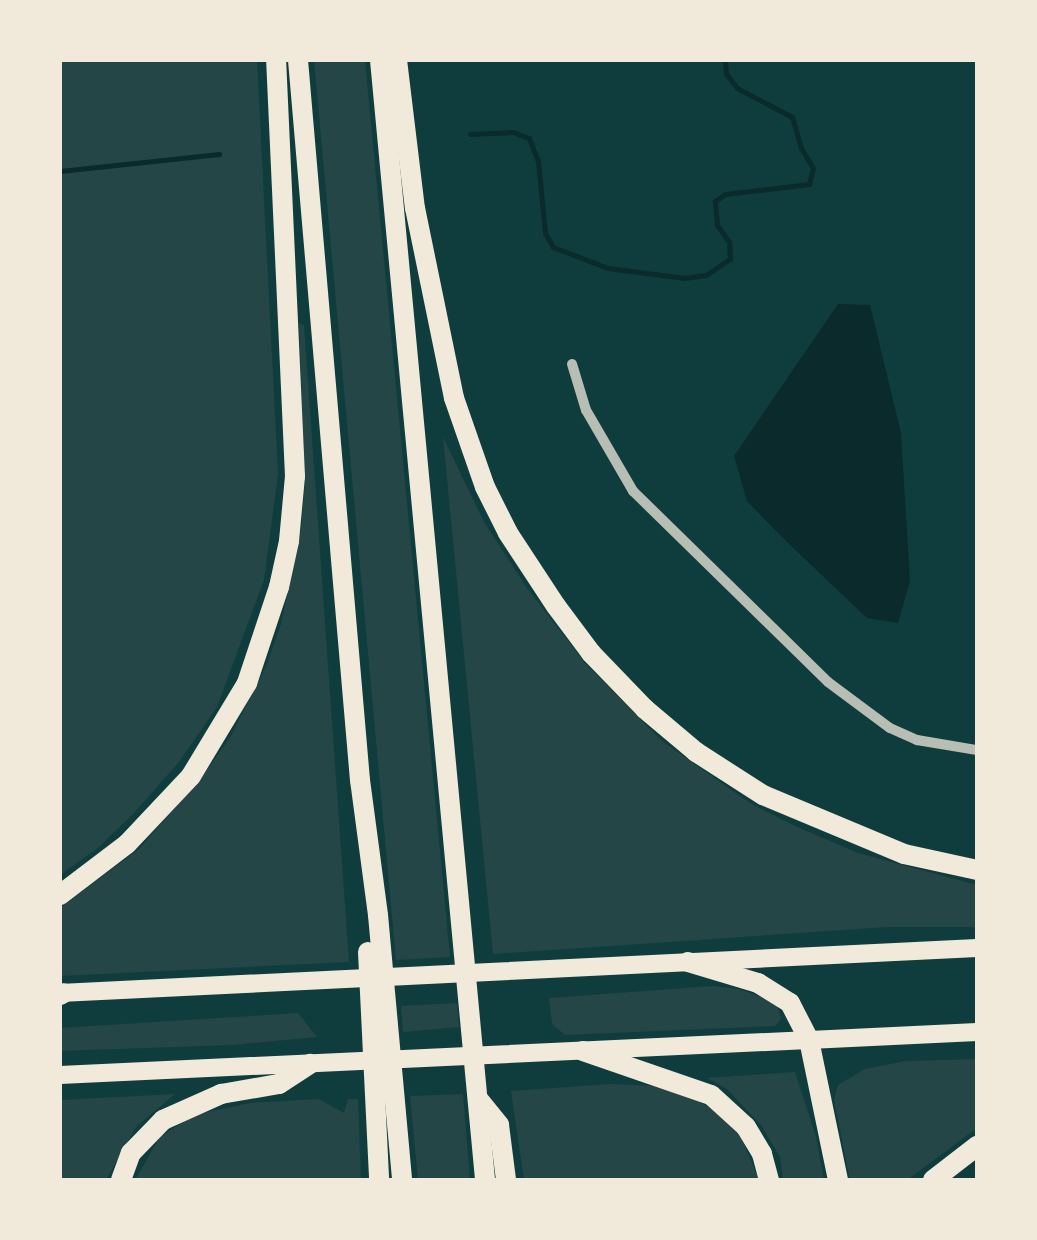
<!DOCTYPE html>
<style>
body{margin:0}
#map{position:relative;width:1037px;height:1240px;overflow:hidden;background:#0f3d3e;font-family:Figtree,sans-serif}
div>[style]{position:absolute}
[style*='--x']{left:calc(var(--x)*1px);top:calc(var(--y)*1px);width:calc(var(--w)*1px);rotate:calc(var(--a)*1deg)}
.green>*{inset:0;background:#244646}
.water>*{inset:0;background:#0a2a2b}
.stream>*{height:5px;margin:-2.5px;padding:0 2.5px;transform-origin:2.5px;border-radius:2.5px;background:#0a2a2b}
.minor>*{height:10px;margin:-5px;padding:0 5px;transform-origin:5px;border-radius:5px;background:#b8beb3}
.primary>*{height:18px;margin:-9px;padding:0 9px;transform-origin:9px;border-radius:9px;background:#f1e9da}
.motorway>*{height:20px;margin:-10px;padding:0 10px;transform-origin:10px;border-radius:10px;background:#f1e9da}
span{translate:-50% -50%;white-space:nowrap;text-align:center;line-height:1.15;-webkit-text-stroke:8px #f1e9da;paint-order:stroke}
.frame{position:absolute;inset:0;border:62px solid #f1e9da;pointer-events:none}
</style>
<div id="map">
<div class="green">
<i style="clip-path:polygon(60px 60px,257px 60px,278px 474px,264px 580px,217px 707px,179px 762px,135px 812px,99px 847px,60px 875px)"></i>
<i style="clip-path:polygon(314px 60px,365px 60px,450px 957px,396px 960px)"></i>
<i style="clip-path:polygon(299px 323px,304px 325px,349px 962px,60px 976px,60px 908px,138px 850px,199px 781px,231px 736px,267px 664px,281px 624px,301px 530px,305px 482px)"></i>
<i style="clip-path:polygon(443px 437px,484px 522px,527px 588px,585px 663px,662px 741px,750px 803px,795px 826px,858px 853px,977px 885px,977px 927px,886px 927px,493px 954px)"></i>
<i style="clip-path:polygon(713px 986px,739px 989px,776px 1002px,781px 1019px,775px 1026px,565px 1035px,552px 1024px,549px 998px)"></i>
<i style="clip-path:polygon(457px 1003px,459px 1027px,403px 1032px,401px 1006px)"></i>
<i style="clip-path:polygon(298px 1013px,317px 1037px,232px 1045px,60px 1051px,60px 1028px)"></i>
<i style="clip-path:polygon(977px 1059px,977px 1128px,907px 1180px,850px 1180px,834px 1100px,838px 1085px,865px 1069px,906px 1061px)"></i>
<i style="clip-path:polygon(795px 1072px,816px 1137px,824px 1180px,783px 1180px,780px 1157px,761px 1125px,727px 1089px,707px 1078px)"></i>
<i style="clip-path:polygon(610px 1084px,659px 1086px,683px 1092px,722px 1115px,739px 1132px,759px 1180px,524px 1180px,511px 1091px)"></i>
<i style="clip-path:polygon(175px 1094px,136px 1127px,106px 1180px,60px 1180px,60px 1100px)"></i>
<i style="clip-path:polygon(463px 1094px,470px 1180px,418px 1180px,410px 1096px)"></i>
<i style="clip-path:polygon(319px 1099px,344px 1113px,348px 1099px,358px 1099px,361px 1180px,135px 1180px,160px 1137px,194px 1115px,250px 1103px)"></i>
</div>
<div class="water">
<i style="clip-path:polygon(838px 304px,870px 305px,901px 433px,910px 581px,898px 623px,867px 618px,787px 542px,747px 501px,734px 456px)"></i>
</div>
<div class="stream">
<i style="--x:470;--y:134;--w:43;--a:-2.7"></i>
<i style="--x:513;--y:132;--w:17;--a:21"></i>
<i style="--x:529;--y:138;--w:25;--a:69"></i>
<i style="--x:538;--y:161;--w:72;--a:84.4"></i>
<i style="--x:545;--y:233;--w:16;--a:60"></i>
<i style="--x:553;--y:247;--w:59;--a:20.9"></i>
<i style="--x:608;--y:268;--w:77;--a:7.5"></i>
<i style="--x:684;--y:278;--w:22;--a:-8"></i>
<i style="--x:706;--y:275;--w:29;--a:-34"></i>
<i style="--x:730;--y:259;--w:17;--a:-93"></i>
<i style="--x:729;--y:242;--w:21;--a:-125"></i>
<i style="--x:717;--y:225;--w:24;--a:-95"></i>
<i style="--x:715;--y:201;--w:12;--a:-35"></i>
<i style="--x:725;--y:194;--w:85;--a:-6.8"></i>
<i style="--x:809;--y:184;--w:16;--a:-76"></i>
<i style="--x:813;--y:168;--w:23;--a:-121"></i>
<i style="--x:801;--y:148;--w:32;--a:-106"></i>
<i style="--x:792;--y:117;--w:62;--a:-152.2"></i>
<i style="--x:737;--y:88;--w:18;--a:-128"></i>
<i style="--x:726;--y:74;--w:14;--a:-94"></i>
<i style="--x:60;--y:171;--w:160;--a:-6.1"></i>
</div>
<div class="minor">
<i style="--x:572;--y:364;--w:48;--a:73.1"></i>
<i style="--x:586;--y:410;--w:94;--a:59.9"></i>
<i style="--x:633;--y:491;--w:273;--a:44.4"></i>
<i style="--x:828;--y:682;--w:77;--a:36.6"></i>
<i style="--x:890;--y:728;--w:30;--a:24"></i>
<i style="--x:917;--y:740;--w:61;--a:9.5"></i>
</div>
<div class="primary">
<i style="--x:60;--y:993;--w:918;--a:-2.81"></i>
<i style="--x:60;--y:1075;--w:918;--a:-2.68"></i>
</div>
<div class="motorway">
<i style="--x:298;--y:60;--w:723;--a:85.08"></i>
<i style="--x:360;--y:780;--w:136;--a:82.4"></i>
<i style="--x:378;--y:915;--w:266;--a:84.8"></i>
<i style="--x:380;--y:60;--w:1125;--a:84.64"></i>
<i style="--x:397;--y:60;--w:149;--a:83.1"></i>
<i style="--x:415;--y:208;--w:194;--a:78.4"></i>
<i style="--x:454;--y:398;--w:94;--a:70.8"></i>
<i style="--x:485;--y:487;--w:51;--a:63.4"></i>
<i style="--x:508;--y:533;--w:87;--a:56.7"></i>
<i style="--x:556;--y:606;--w:59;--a:53.3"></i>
<i style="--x:591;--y:653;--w:78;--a:46"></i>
<i style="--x:645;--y:709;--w:67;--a:40.1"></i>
<i style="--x:696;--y:752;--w:80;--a:32.7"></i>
<i style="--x:763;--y:795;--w:153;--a:22.7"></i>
<i style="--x:904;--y:854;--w:75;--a:12.4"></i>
<i style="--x:60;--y:895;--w:84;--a:-37.3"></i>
<i style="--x:127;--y:844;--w:93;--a:-46.7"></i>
<i style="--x:191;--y:776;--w:109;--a:-58.9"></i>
<i style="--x:247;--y:683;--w:101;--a:-71.6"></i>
<i style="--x:279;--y:587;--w:47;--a:-77.7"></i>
<i style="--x:289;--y:541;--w:65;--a:-84.7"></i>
<i style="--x:295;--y:476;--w:416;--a:-92.6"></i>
<i style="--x:368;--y:952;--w:228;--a:87.2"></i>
<i style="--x:688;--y:962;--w:73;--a:16.7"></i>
<i style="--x:758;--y:983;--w:38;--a:32"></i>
<i style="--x:790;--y:1003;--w:42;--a:62.8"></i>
<i style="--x:809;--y:1040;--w:143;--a:78.3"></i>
<i style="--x:60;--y:995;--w:4;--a:-27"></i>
<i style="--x:583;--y:1051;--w:135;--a:19"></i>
<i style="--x:711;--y:1095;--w:47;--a:42.4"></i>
<i style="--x:746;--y:1127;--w:31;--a:59"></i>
<i style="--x:762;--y:1154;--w:27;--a:75"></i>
<i style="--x:479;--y:1100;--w:32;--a:51"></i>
<i style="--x:499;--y:1125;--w:55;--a:82.7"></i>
<i style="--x:121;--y:1180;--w:29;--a:-70"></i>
<i style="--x:131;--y:1153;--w:46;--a:-45.9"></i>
<i style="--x:163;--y:1120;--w:64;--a:-24.1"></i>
<i style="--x:221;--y:1094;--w:59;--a:-9.8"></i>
<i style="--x:279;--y:1084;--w:37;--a:-33"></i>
<i style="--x:933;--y:1180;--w:56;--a:-37.7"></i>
</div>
<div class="frame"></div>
</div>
